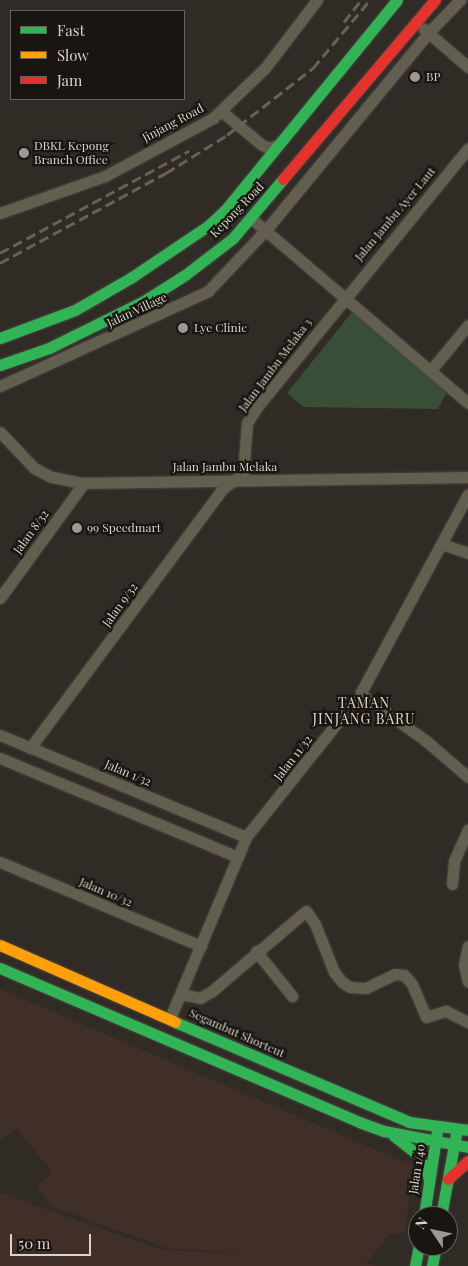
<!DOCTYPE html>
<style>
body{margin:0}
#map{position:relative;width:468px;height:1266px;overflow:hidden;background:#312b26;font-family:"Playfair Display",serif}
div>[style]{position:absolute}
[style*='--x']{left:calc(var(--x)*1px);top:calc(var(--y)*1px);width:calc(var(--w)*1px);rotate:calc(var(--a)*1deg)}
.industrial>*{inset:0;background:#402f28}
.green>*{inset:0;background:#384e36}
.roads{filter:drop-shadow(0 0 1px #4b4641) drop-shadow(0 0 1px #4b4641)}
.street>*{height:11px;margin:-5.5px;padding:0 5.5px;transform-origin:5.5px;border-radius:5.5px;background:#625e50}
.fast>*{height:11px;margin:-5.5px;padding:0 5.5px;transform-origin:5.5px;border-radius:5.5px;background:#30b455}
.slow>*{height:11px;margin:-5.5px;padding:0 5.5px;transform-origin:5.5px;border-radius:5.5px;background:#ff9f0a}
.jam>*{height:11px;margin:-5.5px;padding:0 5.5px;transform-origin:5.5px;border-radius:5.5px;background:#e5322d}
.rail>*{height:3px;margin-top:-1.5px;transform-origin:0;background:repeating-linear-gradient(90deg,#676259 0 10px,transparent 0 15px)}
.dots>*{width:14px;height:14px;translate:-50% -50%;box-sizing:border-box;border:2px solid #191510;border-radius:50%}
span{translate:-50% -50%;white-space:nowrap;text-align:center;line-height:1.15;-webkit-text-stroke:4.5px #191510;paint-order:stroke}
.poi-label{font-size:12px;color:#d9d3cc}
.left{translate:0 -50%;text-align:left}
.street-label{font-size:12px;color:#d9d3cc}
.neighbourhood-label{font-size:14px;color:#e0d2c5;letter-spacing:1px}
.legend{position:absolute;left:10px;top:10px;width:175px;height:90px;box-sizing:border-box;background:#191510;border:1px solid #66615b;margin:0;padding:6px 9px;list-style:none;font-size:15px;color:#d9d3cc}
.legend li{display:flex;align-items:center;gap:10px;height:25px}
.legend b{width:25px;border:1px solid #66615b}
.north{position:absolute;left:408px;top:1206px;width:50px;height:50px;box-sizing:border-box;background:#191510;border:1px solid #66615b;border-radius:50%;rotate:304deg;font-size:14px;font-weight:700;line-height:20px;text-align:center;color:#d9d3cc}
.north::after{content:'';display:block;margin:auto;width:18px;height:22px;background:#9e9892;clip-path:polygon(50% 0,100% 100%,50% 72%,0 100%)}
.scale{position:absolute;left:10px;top:1234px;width:81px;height:22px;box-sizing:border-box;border:2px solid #d9d3cc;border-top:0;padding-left:6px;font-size:15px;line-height:18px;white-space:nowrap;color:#d9d3cc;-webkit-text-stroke:4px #191510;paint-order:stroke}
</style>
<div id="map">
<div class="industrial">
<i style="clip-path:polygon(0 989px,413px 1166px,405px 1233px,389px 1234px,369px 1261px,362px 1261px,378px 1266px,0 1266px,0 1193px,162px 1250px,256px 1254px,167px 1248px,53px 1207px,36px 1187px,52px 1172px,17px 1128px,0 1140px)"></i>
</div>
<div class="green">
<i style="clip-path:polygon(352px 312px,447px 392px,438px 409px,303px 407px,287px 393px)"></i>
</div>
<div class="roads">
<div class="street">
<i style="--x:424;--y:29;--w:58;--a:40.8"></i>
<i style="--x:221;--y:111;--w:53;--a:39.7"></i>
<i style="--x:262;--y:145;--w:8;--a:23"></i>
<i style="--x:269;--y:148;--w:9;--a:-18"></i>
<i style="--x:0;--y:213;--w:111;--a:-19.4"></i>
<i style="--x:105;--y:176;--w:123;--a:-28.2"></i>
<i style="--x:213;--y:118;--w:72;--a:-43.9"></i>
<i style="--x:265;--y:68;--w:86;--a:-52.6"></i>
<i style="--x:252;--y:219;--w:284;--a:40.4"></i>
<i style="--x:431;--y:370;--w:58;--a:-50.6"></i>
<i style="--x:0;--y:386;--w:229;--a:-24.5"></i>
<i style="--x:208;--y:291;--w:83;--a:-46.5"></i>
<i style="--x:265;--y:231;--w:256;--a:-50.5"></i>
<i style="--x:428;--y:33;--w:46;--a:-45.9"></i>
<i style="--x:0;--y:432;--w:50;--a:46.6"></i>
<i style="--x:34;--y:468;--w:20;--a:27"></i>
<i style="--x:52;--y:477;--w:33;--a:11"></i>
<i style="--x:84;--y:483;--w:384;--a:-0.9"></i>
<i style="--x:442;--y:544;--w:28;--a:19"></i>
<i style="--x:0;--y:598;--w:142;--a:-53.9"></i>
<i style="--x:360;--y:694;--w:80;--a:35.3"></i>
<i style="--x:425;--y:740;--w:57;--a:40.7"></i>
<i style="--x:0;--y:735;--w:266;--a:22.5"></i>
<i style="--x:30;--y:748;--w:324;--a:-53.4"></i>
<i style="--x:223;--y:488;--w:24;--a:-35"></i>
<i style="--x:243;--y:474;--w:51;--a:-85.5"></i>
<i style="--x:247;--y:423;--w:19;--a:-58"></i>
<i style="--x:257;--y:407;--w:334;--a:-50.8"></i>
<i style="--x:0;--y:758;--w:258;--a:22.6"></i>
<i style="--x:0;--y:862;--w:218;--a:22.7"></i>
<i style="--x:452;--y:884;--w:23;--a:-85"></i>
<i style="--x:454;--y:861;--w:35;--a:-66"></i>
<i style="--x:468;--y:946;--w:19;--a:102"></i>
<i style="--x:464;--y:965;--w:17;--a:77"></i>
<i style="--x:256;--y:951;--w:58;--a:51.3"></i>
<i style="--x:181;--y:994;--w:19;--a:12"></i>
<i style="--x:200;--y:998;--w:14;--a:-30"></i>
<i style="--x:212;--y:991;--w:123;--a:-40.4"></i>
<i style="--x:306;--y:911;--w:16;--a:55"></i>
<i style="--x:315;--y:924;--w:52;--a:68.4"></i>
<i style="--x:334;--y:972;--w:13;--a:51"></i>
<i style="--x:342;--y:982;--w:9;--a:32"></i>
<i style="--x:350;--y:987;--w:16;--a:4"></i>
<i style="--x:366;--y:988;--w:32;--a:-26"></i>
<i style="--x:395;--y:974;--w:9;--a:6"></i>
<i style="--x:404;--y:975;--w:12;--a:48"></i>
<i style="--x:412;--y:984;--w:36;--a:67"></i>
<i style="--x:426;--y:1017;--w:21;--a:-17"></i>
<i style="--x:446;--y:1011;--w:25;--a:27"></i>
<i style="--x:170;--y:1018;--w:196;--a:-67.2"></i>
<i style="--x:246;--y:837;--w:183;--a:-51.4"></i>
<i style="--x:360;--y:694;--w:227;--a:-61.6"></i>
</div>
<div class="fast">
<i style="--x:0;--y:338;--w:80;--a:-20.5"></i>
<i style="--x:75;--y:310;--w:66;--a:-30.1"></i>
<i style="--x:132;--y:277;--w:93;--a:-34"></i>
<i style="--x:209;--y:225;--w:23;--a:-43"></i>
<i style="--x:226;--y:209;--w:270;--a:-50.7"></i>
<i style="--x:0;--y:365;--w:52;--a:-19.1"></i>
<i style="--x:49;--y:348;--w:106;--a:-26.3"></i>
<i style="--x:144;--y:301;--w:49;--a:-32.4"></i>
<i style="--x:185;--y:275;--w:61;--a:-37.6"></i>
<i style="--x:233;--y:238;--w:77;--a:-49.7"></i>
<i style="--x:0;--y:968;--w:391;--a:23.2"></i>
<i style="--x:359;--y:1122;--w:27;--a:20"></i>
<i style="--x:384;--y:1131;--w:86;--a:10.8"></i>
<i style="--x:175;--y:1022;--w:254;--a:23.1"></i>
<i style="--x:409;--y:1122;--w:60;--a:7.7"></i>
<i style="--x:394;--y:1136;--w:29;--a:38"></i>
<i style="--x:417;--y:1154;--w:16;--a:55"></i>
<i style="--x:426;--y:1167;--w:13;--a:77"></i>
<i style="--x:424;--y:1216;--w:86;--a:-81.3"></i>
<i style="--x:441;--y:1216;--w:83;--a:-79.6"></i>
<i style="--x:415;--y:1266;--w:20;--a:-79"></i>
<i style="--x:432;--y:1266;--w:20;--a:-79"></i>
</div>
<div class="slow">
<i style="--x:0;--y:945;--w:191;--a:23.7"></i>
</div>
<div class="jam">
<i style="--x:283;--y:179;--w:235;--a:-49.7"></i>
<i style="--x:448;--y:1179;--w:27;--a:-42"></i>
</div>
</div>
<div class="rail">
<i style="--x:344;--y:22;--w:28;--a:-52"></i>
<i style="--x:0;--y:253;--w:215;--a:-28.4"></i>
<i style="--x:0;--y:263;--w:189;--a:-28.5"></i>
<i style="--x:166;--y:173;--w:72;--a:-31.9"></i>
<i style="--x:227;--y:135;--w:109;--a:-37.9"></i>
<i style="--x:313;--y:68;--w:89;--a:-50"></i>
</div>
<div class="dots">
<i style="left:415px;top:77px;background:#9e9892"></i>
<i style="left:24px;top:153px;background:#9e9892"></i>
<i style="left:183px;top:328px;background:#9e9892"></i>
<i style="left:77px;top:528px;background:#9e9892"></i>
</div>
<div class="poi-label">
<span class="left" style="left:426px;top:77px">BP</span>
<span class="left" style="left:34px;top:153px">DBKL Kepong<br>Branch Office</span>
<span class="left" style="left:194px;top:328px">Lye Clinic</span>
<span class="left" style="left:87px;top:528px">99 Speedmart</span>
</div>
<div class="street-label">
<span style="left:173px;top:123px;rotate:-28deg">Jinjang Road</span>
<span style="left:237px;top:210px;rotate:-46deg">Kepong Road</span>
<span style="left:395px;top:214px;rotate:-50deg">Jalan Jambu Ayer Laut</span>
<span style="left:137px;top:310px;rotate:-25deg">Jalan Village</span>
<span style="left:275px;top:365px;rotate:-53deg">Jalan Jambu Melaka 3</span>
<span style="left:225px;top:467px">Jalan Jambu Melaka</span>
<span style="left:31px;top:532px;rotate:-54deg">Jalan 8/32</span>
<span style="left:120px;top:605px;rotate:-54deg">Jalan 9/32</span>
<span style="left:293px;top:758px;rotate:-52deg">Jalan 11/32</span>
<span style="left:128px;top:773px;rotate:23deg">Jalan 1/32</span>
<span style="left:106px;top:892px;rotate:23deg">Jalan 10/32</span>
<span style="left:237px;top:1033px;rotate:24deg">Segambut Shortcut</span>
<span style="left:417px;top:1169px;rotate:-81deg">Jalan 1/40</span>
</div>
<div class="neighbourhood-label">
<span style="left:364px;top:711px">TAMAN<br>JINJANG BARU</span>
</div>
<ul class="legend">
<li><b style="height:6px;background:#30b455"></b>Fast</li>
<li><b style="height:6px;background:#ff9f0a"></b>Slow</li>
<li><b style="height:6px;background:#e5322d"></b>Jam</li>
</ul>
<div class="north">N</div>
<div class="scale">50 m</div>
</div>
